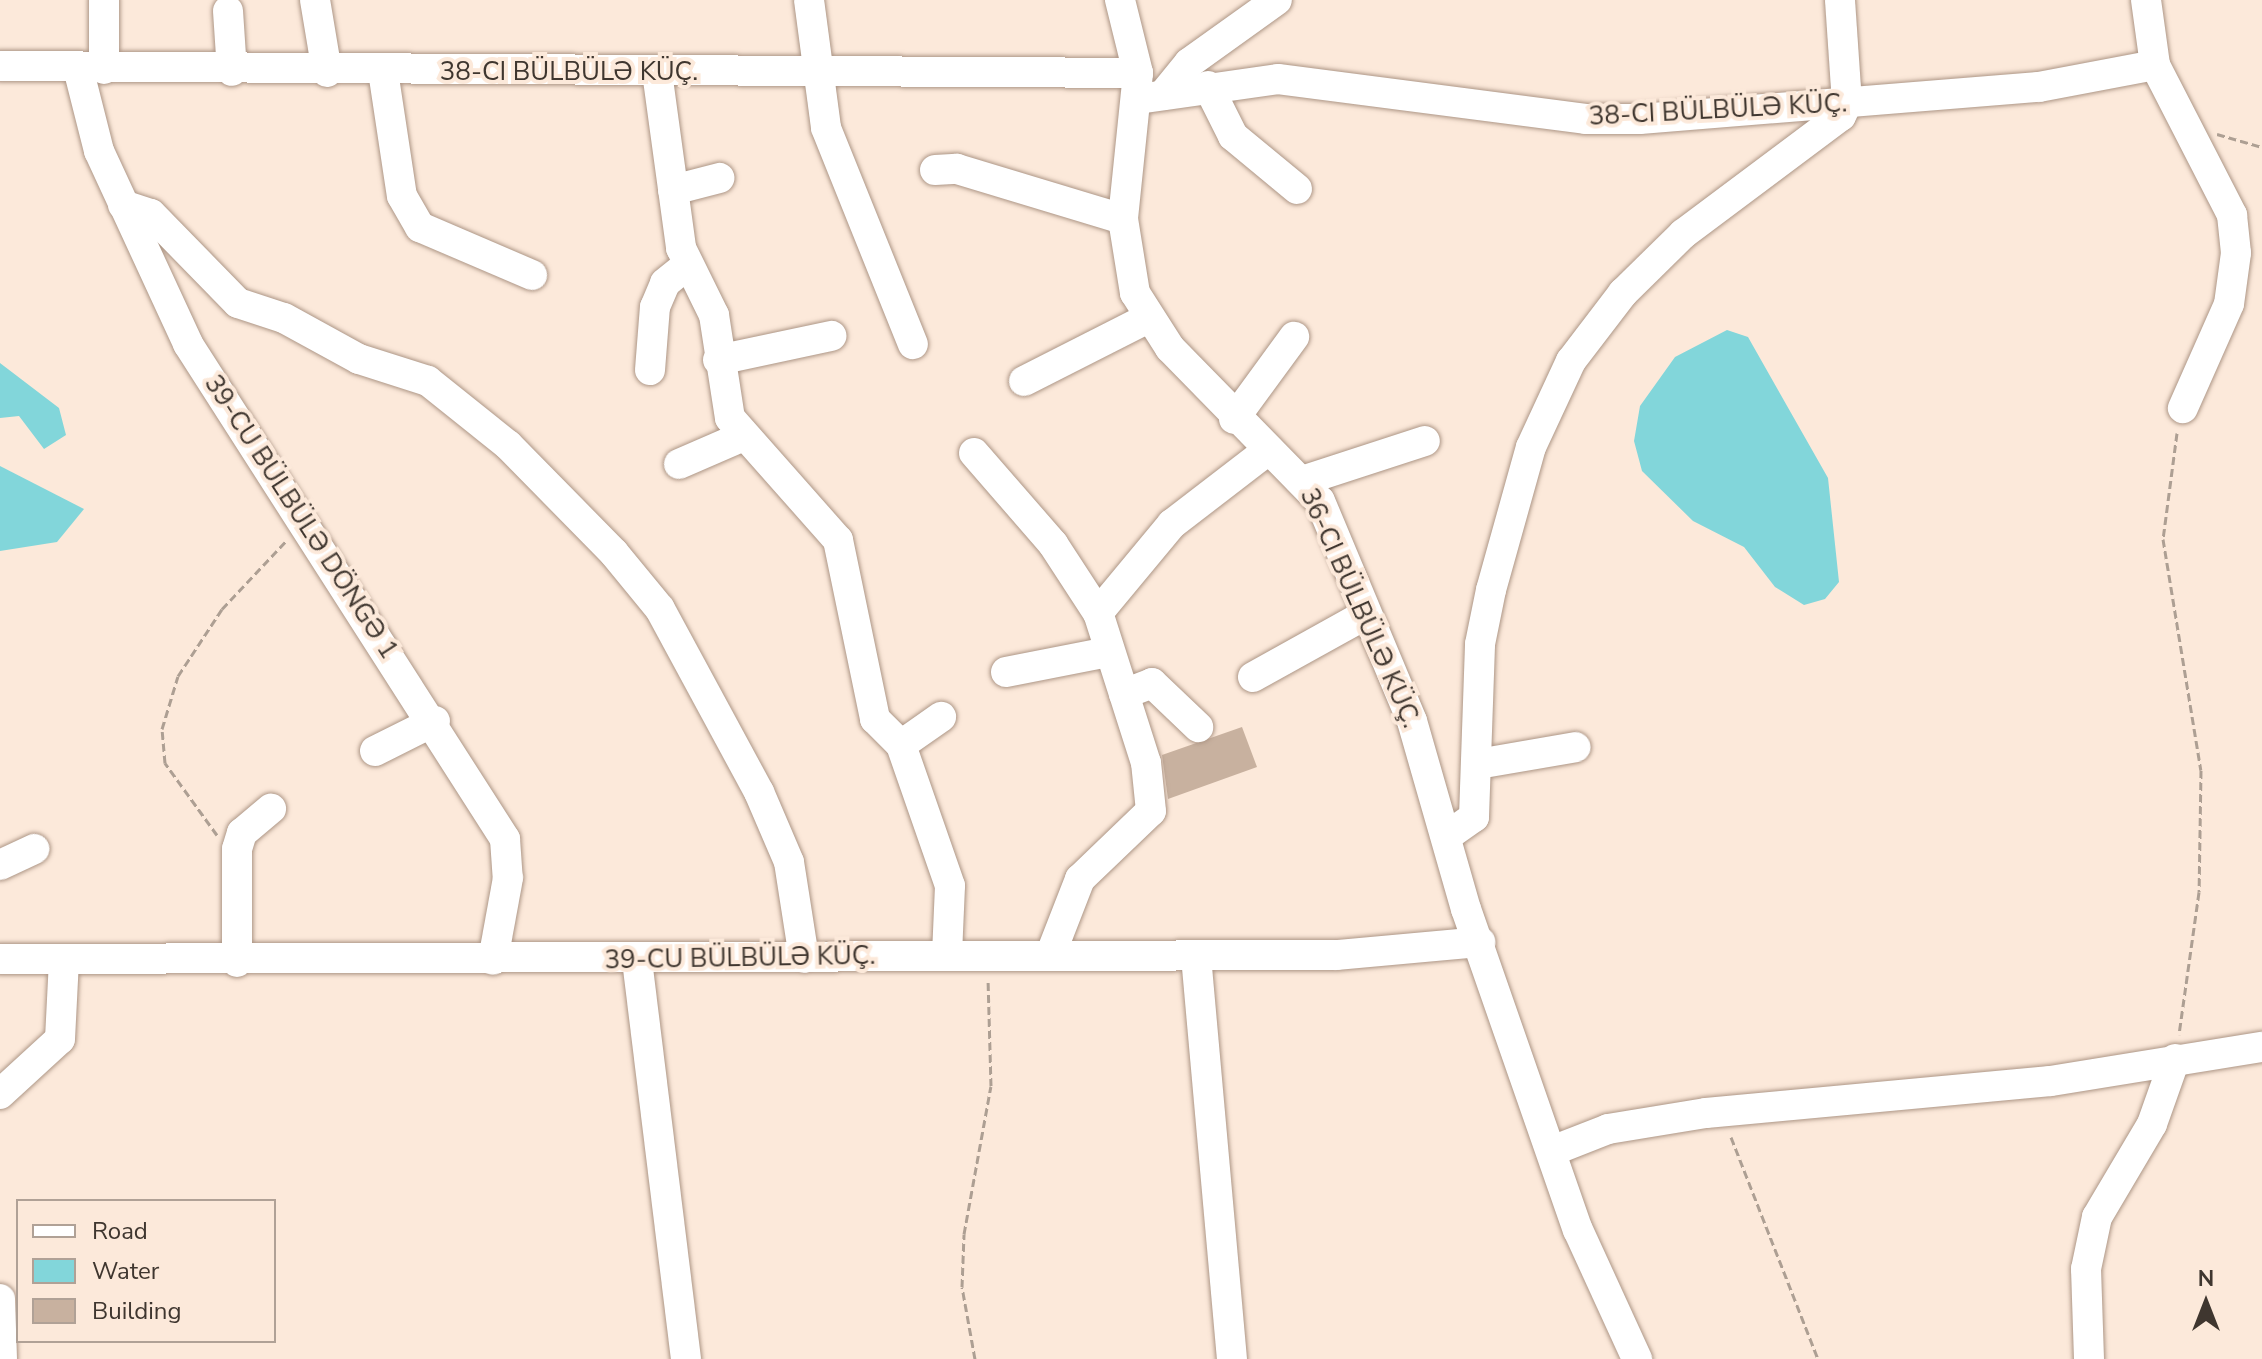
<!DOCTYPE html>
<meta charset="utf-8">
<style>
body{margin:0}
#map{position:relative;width:2262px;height:1359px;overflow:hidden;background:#fce9da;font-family:"Nunito Sans",sans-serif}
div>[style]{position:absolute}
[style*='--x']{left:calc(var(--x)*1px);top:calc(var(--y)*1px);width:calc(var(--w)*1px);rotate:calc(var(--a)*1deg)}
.water>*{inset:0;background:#82d6da}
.building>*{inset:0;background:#c8b19f}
.path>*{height:3px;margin-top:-1.5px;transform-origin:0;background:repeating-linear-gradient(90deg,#ad9f93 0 8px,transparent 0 12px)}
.roads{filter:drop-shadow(0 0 2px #ad9686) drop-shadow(0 0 2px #ad9686)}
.minor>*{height:30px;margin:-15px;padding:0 15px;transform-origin:15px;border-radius:15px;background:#fff}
span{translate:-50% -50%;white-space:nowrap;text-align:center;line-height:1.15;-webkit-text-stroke:8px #fce9da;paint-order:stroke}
.street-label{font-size:26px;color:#3f362f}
.legend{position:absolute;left:16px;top:1199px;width:260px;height:144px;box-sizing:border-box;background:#fce9da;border:2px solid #b0a196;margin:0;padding:10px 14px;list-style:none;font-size:24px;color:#3f362f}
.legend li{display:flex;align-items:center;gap:16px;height:40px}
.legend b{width:40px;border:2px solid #b0a196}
.north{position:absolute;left:2166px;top:1263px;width:80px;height:80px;-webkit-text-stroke:6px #fce9da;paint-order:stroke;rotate:0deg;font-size:22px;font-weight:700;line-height:32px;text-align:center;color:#3f362f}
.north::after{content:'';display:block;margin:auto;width:28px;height:36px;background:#3f362f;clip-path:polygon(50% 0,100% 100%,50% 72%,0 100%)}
</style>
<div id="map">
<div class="water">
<i style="clip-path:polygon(1727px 330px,1748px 337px,1828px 478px,1839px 582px,1825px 599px,1804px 605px,1775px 587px,1744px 547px,1693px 521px,1642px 471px,1634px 441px,1640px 406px,1675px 357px)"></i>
<i style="clip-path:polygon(0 363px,59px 408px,66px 435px,44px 449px,19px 416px,0 418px)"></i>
<i style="clip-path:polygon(0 466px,84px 509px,57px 542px,0 551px)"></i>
</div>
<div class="building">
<i style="clip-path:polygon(1242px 727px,1257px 767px,1168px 799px,1162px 755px)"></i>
</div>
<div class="path">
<i style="--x:2217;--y:134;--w:47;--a:16.1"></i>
<i style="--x:2177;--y:433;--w:107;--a:97.5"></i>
<i style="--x:2163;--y:539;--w:234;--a:80.7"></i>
<i style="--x:2201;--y:770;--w:122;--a:90.9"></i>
<i style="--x:2199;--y:892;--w:144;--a:98"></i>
<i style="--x:217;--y:835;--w:89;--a:-125.8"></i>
<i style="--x:165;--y:763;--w:34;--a:-95"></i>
<i style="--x:162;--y:729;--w:55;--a:-73.2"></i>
<i style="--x:178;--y:676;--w:80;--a:-56.7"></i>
<i style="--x:222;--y:609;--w:93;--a:-46.7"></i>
<i style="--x:1731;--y:1137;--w:238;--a:68.6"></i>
<i style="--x:975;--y:1359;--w:73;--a:-100.2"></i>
<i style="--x:962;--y:1287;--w:53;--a:-87.8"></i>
<i style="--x:964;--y:1234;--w:150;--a:-79.7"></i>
<i style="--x:991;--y:1086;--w:106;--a:-91.6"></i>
</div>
<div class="roads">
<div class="minor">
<i style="--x:315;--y:0;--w:73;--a:80.5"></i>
<i style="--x:809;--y:0;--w:129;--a:82.4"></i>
<i style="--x:826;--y:128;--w:233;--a:68.1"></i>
<i style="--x:1120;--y:0;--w:75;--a:76.1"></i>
<i style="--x:1138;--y:73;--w:147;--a:95.9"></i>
<i style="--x:1123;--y:219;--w:75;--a:80.8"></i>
<i style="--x:1135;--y:293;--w:65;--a:57.5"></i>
<i style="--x:1170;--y:348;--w:214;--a:45.6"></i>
<i style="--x:1320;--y:501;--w:238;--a:67.3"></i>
<i style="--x:1412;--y:721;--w:196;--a:74"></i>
<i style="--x:1466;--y:909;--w:340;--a:70.8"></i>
<i style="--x:1578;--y:1230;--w:142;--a:65.4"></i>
<i style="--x:2146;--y:0;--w:66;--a:82.1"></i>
<i style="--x:2155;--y:65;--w:169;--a:62.8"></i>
<i style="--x:2232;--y:215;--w:38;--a:84"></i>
<i style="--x:2236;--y:253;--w:51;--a:97.8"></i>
<i style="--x:2229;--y:304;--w:114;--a:113.9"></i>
<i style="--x:228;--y:11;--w:60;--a:86.2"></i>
<i style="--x:0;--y:66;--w:1138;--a:0.35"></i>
<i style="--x:78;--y:68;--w:86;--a:75.8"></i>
<i style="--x:99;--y:151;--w:213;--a:65.2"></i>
<i style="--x:188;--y:344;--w:588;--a:57.36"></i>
<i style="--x:505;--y:839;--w:39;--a:86"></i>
<i style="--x:508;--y:878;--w:83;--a:100.4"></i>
<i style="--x:104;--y:69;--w:69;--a:-90"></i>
<i style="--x:383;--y:71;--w:126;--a:81.4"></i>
<i style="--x:402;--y:196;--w:36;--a:60"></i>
<i style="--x:420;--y:227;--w:122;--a:23.2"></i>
<i style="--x:657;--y:72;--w:178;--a:82.2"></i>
<i style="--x:681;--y:248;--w:75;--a:63.8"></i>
<i style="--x:714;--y:315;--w:104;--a:81.2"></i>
<i style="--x:730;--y:418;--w:163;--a:48.5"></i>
<i style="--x:838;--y:540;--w:183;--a:78.3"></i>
<i style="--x:875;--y:719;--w:37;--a:45"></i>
<i style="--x:901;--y:745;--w:149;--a:70.8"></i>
<i style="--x:950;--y:886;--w:70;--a:92.5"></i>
<i style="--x:1208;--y:86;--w:56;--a:63.4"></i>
<i style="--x:1233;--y:136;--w:83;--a:39.6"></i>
<i style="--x:1163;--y:95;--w:41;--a:-50.9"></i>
<i style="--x:1189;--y:63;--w:108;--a:-35.6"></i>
<i style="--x:1138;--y:99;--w:141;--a:-8.1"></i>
<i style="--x:1278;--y:79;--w:310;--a:7.4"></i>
<i style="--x:1585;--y:119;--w:55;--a:0"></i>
<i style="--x:1640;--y:119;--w:400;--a:-4.6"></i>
<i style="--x:2039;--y:87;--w:118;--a:-10.7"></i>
<i style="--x:935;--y:170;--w:22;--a:-3"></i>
<i style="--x:957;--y:169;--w:173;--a:16.8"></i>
<i style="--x:673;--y:190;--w:48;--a:-14.6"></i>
<i style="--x:123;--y:205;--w:29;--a:18"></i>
<i style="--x:151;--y:214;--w:124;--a:45.7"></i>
<i style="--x:238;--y:303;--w:48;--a:18.1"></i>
<i style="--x:284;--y:318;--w:85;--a:28.7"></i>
<i style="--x:359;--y:359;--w:72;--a:17.7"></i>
<i style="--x:428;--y:381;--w:102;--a:38.7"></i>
<i style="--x:508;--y:445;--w:151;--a:45.5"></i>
<i style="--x:614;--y:553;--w:72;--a:50.6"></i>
<i style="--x:660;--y:609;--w:208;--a:61.6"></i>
<i style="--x:759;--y:792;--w:76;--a:66.8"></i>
<i style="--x:789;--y:862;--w:97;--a:81.1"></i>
<i style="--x:718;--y:360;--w:116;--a:-12"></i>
<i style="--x:650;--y:370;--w:63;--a:-85.5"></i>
<i style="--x:655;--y:307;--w:26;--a:-67"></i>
<i style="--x:665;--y:283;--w:28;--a:-39"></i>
<i style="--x:1024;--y:381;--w:139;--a:-26.9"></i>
<i style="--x:1234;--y:419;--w:102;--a:-53.8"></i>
<i style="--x:974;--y:453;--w:121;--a:49"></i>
<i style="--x:1053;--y:544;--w:82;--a:56.9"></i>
<i style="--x:679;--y:464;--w:68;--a:-23.5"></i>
<i style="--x:1305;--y:480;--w:126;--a:-18"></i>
<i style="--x:1006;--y:672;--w:104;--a:-11.1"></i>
<i style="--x:1253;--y:677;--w:128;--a:-29"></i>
<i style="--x:1124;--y:694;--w:30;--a:-21"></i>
<i style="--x:1152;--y:683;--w:64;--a:43.7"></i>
<i style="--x:901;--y:745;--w:49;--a:-35"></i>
<i style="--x:375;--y:751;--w:67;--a:-26.6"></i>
<i style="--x:1478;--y:764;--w:99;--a:-9.8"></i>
<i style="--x:1447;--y:836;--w:33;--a:-35"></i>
<i style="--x:1474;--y:817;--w:173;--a:-88"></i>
<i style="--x:1480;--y:644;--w:55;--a:-78.5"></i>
<i style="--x:1491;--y:590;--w:148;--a:-74.4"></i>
<i style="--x:1531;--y:447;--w:95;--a:-65.1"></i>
<i style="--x:1571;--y:361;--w:86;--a:-52.6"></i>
<i style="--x:1623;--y:293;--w:84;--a:-44.5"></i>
<i style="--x:1683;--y:234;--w:197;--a:-36.8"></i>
<i style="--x:1841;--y:116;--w:14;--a:-65"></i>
<i style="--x:1847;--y:103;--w:103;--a:-93.9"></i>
<i style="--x:0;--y:865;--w:38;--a:-25"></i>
<i style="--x:1050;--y:956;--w:83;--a:-68.7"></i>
<i style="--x:1080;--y:879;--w:98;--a:-43.8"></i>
<i style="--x:1151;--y:811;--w:48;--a:-95.9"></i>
<i style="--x:1146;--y:763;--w:157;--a:-107.7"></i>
<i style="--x:1098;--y:613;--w:116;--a:-50.3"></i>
<i style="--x:1172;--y:524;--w:121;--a:-37.6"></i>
<i style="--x:1196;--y:956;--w:405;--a:84.9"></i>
<i style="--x:0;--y:959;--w:1337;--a:-0.17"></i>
<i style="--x:1337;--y:955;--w:144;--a:-5.2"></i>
<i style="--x:637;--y:960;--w:402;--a:83"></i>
<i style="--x:237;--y:962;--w:113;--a:-90"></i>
<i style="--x:237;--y:849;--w:17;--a:-73"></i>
<i style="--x:242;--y:833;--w:38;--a:-40"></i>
<i style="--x:0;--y:1094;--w:81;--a:-42.5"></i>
<i style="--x:60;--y:1039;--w:79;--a:-87.1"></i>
<i style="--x:1552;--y:1151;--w:60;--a:-21.4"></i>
<i style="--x:1608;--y:1129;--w:99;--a:-9.3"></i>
<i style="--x:1706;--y:1113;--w:346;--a:-5.3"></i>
<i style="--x:2051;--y:1081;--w:214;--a:-9.2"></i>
<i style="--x:0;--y:1299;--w:60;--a:88.1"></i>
<i style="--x:2089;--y:1359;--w:90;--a:-91.9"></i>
<i style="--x:2086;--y:1269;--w:53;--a:-78.1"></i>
<i style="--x:2097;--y:1217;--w:108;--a:-59.4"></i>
<i style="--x:2152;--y:1124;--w:69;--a:-70.5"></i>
</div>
</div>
<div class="street-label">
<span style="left:569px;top:72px">38-CI BÜLBÜLƏ KÜÇ.</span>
<span style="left:1718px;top:110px;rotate:-3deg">38-CI BÜLBÜLƏ KÜÇ.</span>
<span style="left:301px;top:517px;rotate:57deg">39-CU BÜLBÜLƏ DÖNGƏ 1</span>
<span style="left:1360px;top:608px;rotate:66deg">36-CI BÜLBÜLƏ KÜÇ.</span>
<span style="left:740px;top:958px;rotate:-1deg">39-CU BÜLBÜLƏ KÜÇ.</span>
</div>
<ul class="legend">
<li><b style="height:10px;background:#fff"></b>Road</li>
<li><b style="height:22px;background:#82d6da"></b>Water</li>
<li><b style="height:22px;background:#c8b19f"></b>Building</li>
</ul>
<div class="north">N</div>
</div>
